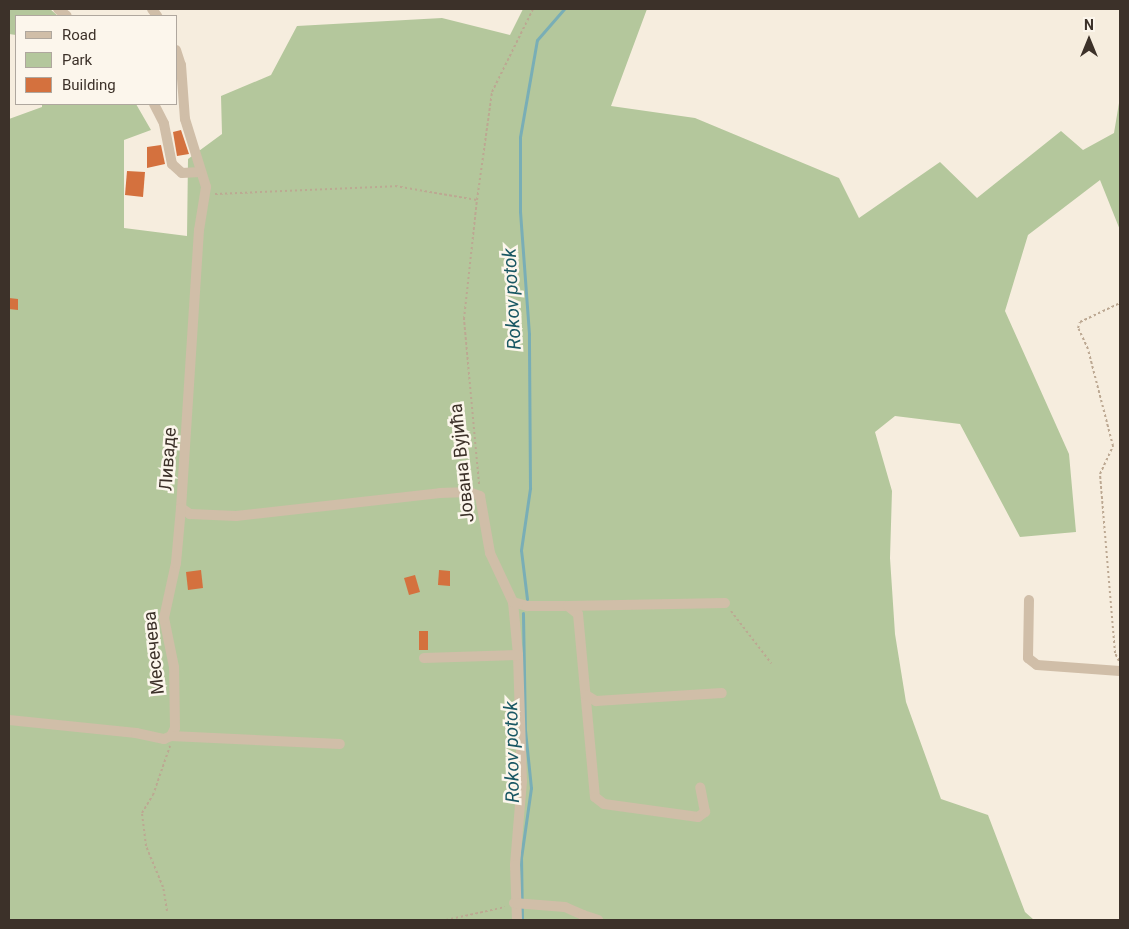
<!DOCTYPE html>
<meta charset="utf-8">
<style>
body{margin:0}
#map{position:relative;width:1129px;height:929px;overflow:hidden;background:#f6edde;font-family:Roboto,sans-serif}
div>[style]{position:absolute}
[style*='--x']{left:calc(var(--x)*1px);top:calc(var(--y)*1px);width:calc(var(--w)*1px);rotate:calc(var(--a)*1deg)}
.green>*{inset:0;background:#b4c79c}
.stream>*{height:3px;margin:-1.5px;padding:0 1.5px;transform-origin:1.5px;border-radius:1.5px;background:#79aeb6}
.building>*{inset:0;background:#d4713e}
.path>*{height:2px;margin-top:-1px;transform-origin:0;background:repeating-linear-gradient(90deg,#bca892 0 2.5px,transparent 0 5px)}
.street>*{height:10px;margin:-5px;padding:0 5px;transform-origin:5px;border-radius:5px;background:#d0bea8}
span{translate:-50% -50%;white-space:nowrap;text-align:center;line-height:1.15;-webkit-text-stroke:5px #fcf6ec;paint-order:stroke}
.street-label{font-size:18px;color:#3c3129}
.water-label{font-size:19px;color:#195763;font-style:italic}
.frame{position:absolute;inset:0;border:10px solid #3c3129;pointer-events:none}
.legend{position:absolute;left:15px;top:15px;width:162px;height:90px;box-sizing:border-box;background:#fcf6ec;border:1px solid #afa79e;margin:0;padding:6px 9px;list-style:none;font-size:15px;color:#3c3129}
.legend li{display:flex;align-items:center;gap:10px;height:25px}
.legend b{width:25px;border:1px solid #afa79e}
.north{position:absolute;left:1064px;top:15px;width:50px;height:50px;-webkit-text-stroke:4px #fcf6ec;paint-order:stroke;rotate:0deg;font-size:14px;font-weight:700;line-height:20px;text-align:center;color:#3c3129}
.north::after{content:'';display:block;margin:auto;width:18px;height:22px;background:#3c3129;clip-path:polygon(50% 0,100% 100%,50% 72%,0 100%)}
</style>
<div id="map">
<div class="green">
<i style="clip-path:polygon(9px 9px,50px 9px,58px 16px,16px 16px,16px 35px,9px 34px)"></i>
<i style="clip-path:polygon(523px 9px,647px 9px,611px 106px,695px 118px,839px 178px,859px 218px,940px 162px,977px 198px,1061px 131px,1083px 150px,1114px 133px,1120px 97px,1120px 230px,1100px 180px,1028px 235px,1005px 311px,1069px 454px,1076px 532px,1020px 537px,960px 424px,895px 416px,875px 432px,892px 491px,890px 558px,895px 634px,906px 702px,941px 799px,988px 815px,1025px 912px,1034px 920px,9px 920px,9px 119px,42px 107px,42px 104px,136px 104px,151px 130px,124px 140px,124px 228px,187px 236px,188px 159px,222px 134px,221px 96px,271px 75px,297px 26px,442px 18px,510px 35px)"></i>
</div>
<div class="stream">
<i style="--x:527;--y:599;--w:49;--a:-97"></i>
<i style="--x:521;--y:550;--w:63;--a:-81.7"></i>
<i style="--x:530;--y:488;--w:154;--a:-90.4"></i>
<i style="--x:529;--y:334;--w:123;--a:-94.2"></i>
<i style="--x:520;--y:211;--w:74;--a:-90"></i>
<i style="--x:520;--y:137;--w:98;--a:-80.1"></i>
<i style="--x:537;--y:40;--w:41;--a:-48.9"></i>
<i style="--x:522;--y:920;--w:62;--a:-90.9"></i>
<i style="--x:521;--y:858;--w:71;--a:-81.9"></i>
<i style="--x:531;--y:788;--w:58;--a:-95.9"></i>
<i style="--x:525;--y:730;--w:117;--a:-91"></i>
</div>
<div class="building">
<i style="clip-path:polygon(181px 130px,189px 154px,177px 156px,173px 132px)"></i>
<i style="clip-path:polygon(161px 145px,165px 164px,147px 168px,147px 147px)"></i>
<i style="clip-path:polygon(127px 171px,145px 172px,143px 197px,125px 195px)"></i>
<i style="clip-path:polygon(9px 298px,18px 299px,18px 310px,9px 309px)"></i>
<i style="clip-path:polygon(201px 570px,203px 588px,188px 590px,186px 572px)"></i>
<i style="clip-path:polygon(439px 570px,450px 571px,450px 586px,438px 585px)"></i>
<i style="clip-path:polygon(415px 575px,420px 592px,409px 595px,404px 578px)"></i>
<i style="clip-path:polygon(419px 631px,428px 631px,428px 650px,419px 650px)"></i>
</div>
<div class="path">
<i style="--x:215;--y:194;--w:180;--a:-2.5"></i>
<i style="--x:395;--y:186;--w:83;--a:9.7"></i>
<i style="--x:479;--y:484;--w:166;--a:-95.2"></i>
<i style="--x:464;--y:319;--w:120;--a:-83.8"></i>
<i style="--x:477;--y:200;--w:109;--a:-82.1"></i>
<i style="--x:492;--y:92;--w:93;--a:-63.7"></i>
<i style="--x:731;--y:611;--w:66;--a:52.4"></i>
<i style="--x:1119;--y:661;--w:9;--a:-117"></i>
<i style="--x:1115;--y:653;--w:180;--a:-94.8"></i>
<i style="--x:1100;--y:474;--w:31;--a:-65"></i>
<i style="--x:1113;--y:446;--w:100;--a:-104.5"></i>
<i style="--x:1088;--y:349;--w:23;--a:-115"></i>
<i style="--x:1078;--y:328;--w:6;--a:-72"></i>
<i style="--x:1080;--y:322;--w:44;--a:-25.4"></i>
<i style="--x:167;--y:911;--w:24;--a:-99"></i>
<i style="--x:163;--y:887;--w:44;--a:-112.5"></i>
<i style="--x:146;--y:846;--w:33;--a:-97"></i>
<i style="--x:142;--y:813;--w:21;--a:-59"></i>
<i style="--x:153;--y:795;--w:52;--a:-70.9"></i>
<i style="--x:446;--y:920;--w:60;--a:-12.4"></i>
</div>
<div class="street">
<i style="--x:58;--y:9;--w:11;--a:38"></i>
<i style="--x:152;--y:9;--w:9;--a:54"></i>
<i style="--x:176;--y:50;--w:16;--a:72"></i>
<i style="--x:181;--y:65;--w:54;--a:85.8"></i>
<i style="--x:185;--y:119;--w:71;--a:72.8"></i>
<i style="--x:206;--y:187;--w:44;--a:99.2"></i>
<i style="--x:199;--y:230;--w:279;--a:93.7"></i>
<i style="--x:181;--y:508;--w:11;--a:34"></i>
<i style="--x:190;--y:514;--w:46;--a:2.5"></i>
<i style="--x:236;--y:516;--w:205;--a:-6.4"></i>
<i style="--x:440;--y:493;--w:29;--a:-2"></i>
<i style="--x:469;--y:492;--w:12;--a:20"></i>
<i style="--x:480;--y:496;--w:58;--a:80"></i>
<i style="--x:490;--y:553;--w:54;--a:64.9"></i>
<i style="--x:513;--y:602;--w:53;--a:84.6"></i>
<i style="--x:518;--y:655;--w:126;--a:88.2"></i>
<i style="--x:522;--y:781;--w:84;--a:94.8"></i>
<i style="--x:515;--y:865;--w:55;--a:87.9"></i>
<i style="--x:154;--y:104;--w:22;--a:63"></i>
<i style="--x:164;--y:124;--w:41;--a:78.7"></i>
<i style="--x:172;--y:164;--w:13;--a:42"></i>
<i style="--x:182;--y:173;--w:18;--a:-3"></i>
<i style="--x:1029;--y:600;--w:58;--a:91"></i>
<i style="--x:1028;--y:658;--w:11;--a:38"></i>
<i style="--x:1037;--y:665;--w:83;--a:4.1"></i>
<i style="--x:513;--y:602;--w:15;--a:16"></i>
<i style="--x:527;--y:606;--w:41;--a:0"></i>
<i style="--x:568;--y:606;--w:13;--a:39"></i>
<i style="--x:578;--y:614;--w:184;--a:84.7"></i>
<i style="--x:595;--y:797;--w:11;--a:38"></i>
<i style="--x:604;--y:804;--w:95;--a:7.9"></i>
<i style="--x:698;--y:817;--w:9;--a:-36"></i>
<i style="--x:705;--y:812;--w:25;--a:-101"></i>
<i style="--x:568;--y:606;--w:157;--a:-1.1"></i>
<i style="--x:424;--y:658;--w:94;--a:-1.8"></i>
<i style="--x:586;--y:695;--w:12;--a:31"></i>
<i style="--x:596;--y:701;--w:126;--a:-3.6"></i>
<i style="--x:9;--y:720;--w:128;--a:5.8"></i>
<i style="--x:136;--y:733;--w:29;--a:12"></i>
<i style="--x:164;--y:739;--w:8;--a:-23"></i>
<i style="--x:171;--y:736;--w:9;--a:-63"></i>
<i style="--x:175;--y:728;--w:61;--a:-90.9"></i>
<i style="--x:174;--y:667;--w:50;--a:-101.5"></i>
<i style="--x:164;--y:618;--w:56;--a:-77.7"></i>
<i style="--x:176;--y:563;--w:55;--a:-84.8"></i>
<i style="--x:171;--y:736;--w:169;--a:2.7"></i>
<i style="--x:514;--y:903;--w:51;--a:4.5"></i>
<i style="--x:565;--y:907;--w:20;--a:24"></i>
<i style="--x:583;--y:915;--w:5;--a:68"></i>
<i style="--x:583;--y:915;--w:16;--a:18"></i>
</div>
<div class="street-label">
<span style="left:168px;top:459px;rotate:-86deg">Ливаде</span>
<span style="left:462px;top:463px;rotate:-96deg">Јована Вујића</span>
<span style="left:154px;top:653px;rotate:-96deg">Месечева</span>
</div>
<div class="water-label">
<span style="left:512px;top:299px;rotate:-93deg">Rokov potok</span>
<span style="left:512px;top:752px;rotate:-91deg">Rokov potok</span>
</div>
<div class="frame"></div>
<ul class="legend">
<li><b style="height:6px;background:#d0bea8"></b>Road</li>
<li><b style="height:14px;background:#b4c79c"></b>Park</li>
<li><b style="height:14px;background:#d4713e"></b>Building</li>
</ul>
<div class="north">N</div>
</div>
